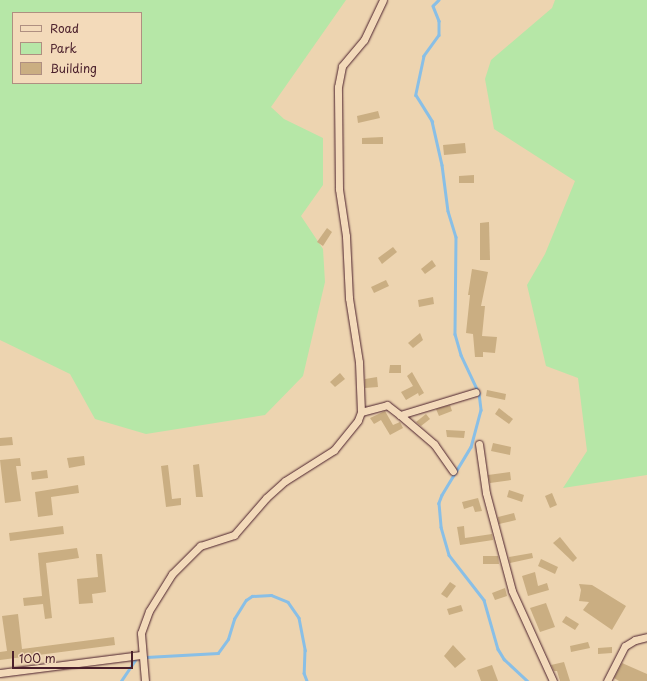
<!DOCTYPE html>
<style>
body{margin:0}
#map{position:relative;width:647px;height:681px;overflow:hidden;background:#edd4b0;font-family:"Playpen Sans",sans-serif}
div>[style]{position:absolute}
[style*='--x']{left:calc(var(--x)*1px);top:calc(var(--y)*1px);width:calc(var(--w)*1px);rotate:calc(var(--a)*1deg)}
.green>*{inset:0;background:#b6e7a7}
.stream>*{height:2.5px;margin:-1.25px;padding:0 1.25px;transform-origin:1.25px;border-radius:1.25px;background:#89bfe6}
.building>*{inset:0;background:#caae82}
.roads{filter:drop-shadow(0 0 1px #4a1f2b) drop-shadow(0 0 1px #4a1f2b)}
.street>*{height:7px;margin:-3.5px;padding:0 3.5px;transform-origin:3.5px;border-radius:3.5px;background:#f3daba}
span{translate:-50% -50%;white-space:nowrap;text-align:center;line-height:1.15;-webkit-text-stroke:4px #f3daba;paint-order:stroke}
.legend{position:absolute;left:12px;top:12px;width:130px;height:72px;box-sizing:border-box;background:#f3daba;border:1px solid #af8f81;margin:0;padding:5px 7px;list-style:none;font-size:12px;color:#4a1f2b}
.legend li{display:flex;align-items:center;gap:8px;height:20px}
.legend b{width:20px;border:1px solid #af8f81}
.scale{position:absolute;left:12px;top:651px;width:121px;height:18px;box-sizing:border-box;border:2px solid #4a1f2b;border-top:0;padding-left:5px;font-size:12px;line-height:14px;white-space:nowrap;color:#4a1f2b;-webkit-text-stroke:3px #f3daba;paint-order:stroke}
</style>
<div id="map">
<div class="green">
<i style="clip-path:polygon(evenodd,0 0,346px 0,271px 107px,284px 119px,323px 138px,323px 185px,301px 216px,323px 249px,325px 282px,303px 376px,265px 415px,146px 434px,95px 419px,70px 374px,0 340px,0 0,13px 13px,141px 13px,141px 83px,13px 83px,13px 13px)"></i>
<i style="clip-path:polygon(555px 0,647px 0,647px 475px,563px 488px,587px 451px,578px 378px,546px 366px,527px 285px,545px 254px,575px 181px,494px 129px,485px 79px,491px 60px,552px 8px)"></i>
</div>
<div class="stream">
<i style="--x:439;--y:0;--w:8;--a:135"></i>
<i style="--x:433;--y:6;--w:16;--a:68"></i>
<i style="--x:439;--y:21;--w:14;--a:90"></i>
<i style="--x:439;--y:35;--w:26;--a:126"></i>
<i style="--x:424;--y:56;--w:40;--a:102"></i>
<i style="--x:416;--y:95;--w:31;--a:58"></i>
<i style="--x:432;--y:121;--w:45;--a:77.2"></i>
<i style="--x:442;--y:165;--w:46;--a:82.6"></i>
<i style="--x:448;--y:211;--w:27;--a:73"></i>
<i style="--x:456;--y:237;--w:97;--a:90.6"></i>
<i style="--x:455;--y:334;--w:22;--a:74"></i>
<i style="--x:461;--y:355;--w:42;--a:64.7"></i>
<i style="--x:479;--y:393;--w:17;--a:83"></i>
<i style="--x:481;--y:410;--w:38;--a:105"></i>
<i style="--x:471;--y:447;--w:56;--a:121.1"></i>
<i style="--x:442;--y:495;--w:9;--a:111"></i>
<i style="--x:439;--y:503;--w:24;--a:85"></i>
<i style="--x:441;--y:527;--w:29;--a:74"></i>
<i style="--x:449;--y:555;--w:57;--a:52.1"></i>
<i style="--x:484;--y:600;--w:51;--a:74.1"></i>
<i style="--x:498;--y:649;--w:12;--a:59"></i>
<i style="--x:504;--y:659;--w:33;--a:43"></i>
<i style="--x:146;--y:657;--w:72;--a:-3.2"></i>
<i style="--x:218;--y:653;--w:17;--a:-54"></i>
<i style="--x:228;--y:639;--w:21;--a:-73"></i>
<i style="--x:234;--y:619;--w:22;--a:-58"></i>
<i style="--x:246;--y:600;--w:7;--a:-34"></i>
<i style="--x:252;--y:596;--w:19;--a:-3"></i>
<i style="--x:271;--y:595;--w:18;--a:22"></i>
<i style="--x:288;--y:602;--w:19;--a:55"></i>
<i style="--x:299;--y:618;--w:33;--a:79"></i>
<i style="--x:305;--y:650;--w:23;--a:92"></i>
<i style="--x:304;--y:673;--w:9;--a:69"></i>
<i style="--x:121;--y:681;--w:25;--a:-56"></i>
</div>
<div class="building">
<i style="clip-path:polygon(378px 111px,380px 118px,358px 123px,357px 116px)"></i>
<i style="clip-path:polygon(383px 137px,383px 144px,362px 144px,362px 138px)"></i>
<i style="clip-path:polygon(465px 143px,466px 153px,444px 155px,443px 145px)"></i>
<i style="clip-path:polygon(474px 175px,474px 183px,459px 183px,459px 176px)"></i>
<i style="clip-path:polygon(489px 222px,490px 260px,480px 260px,480px 223px)"></i>
<i style="clip-path:polygon(327px 228px,332px 232px,323px 246px,317px 242px)"></i>
<i style="clip-path:polygon(393px 247px,397px 252px,382px 264px,378px 258px)"></i>
<i style="clip-path:polygon(432px 260px,436px 266px,425px 274px,421px 269px)"></i>
<i style="clip-path:polygon(472px 269px,488px 272px,481px 306px,485px 306px,482px 336px,497px 337px,495px 353px,483px 352px,483px 357px,475px 357px,473px 334px,466px 333px,470px 295px,468px 295px)"></i>
<i style="clip-path:polygon(386px 280px,389px 286px,374px 293px,371px 287px)"></i>
<i style="clip-path:polygon(433px 297px,434px 304px,419px 307px,418px 300px)"></i>
<i style="clip-path:polygon(420px 333px,423px 340px,413px 348px,408px 343px)"></i>
<i style="clip-path:polygon(390px 365px,401px 365px,401px 373px,389px 373px)"></i>
<i style="clip-path:polygon(412px 372px,424px 393px,419px 396px,418px 393px,406px 400px,401px 392px,413px 386px,407px 376px)"></i>
<i style="clip-path:polygon(340px 373px,345px 379px,335px 387px,330px 382px)"></i>
<i style="clip-path:polygon(377px 377px,378px 387px,365px 388px,365px 379px)"></i>
<i style="clip-path:polygon(487px 390px,506px 394px,505px 400px,486px 396px)"></i>
<i style="clip-path:polygon(450px 405px,452px 411px,439px 416px,436px 409px)"></i>
<i style="clip-path:polygon(499px 408px,513px 419px,509px 424px,495px 414px)"></i>
<i style="clip-path:polygon(385px 411px,393px 425px,400px 422px,403px 428px,390px 435px,381px 420px,374px 424px,370px 418px)"></i>
<i style="clip-path:polygon(426px 414px,430px 419px,421px 426px,416px 422px)"></i>
<i style="clip-path:polygon(446px 430px,465px 431px,464px 438px,447px 437px)"></i>
<i style="clip-path:polygon(12px 437px,13px 445px,0 446px,0 438px)"></i>
<i style="clip-path:polygon(493px 443px,511px 447px,510px 455px,491px 451px)"></i>
<i style="clip-path:polygon(84px 456px,85px 465px,69px 468px,67px 458px)"></i>
<i style="clip-path:polygon(20px 458px,21px 466px,16px 466px,21px 501px,5px 503px,0 460px)"></i>
<i style="clip-path:polygon(199px 464px,203px 497px,196px 497px,193px 465px)"></i>
<i style="clip-path:polygon(168px 465px,172px 499px,181px 498px,181px 505px,166px 507px,161px 466px)"></i>
<i style="clip-path:polygon(47px 470px,48px 478px,32px 480px,31px 472px)"></i>
<i style="clip-path:polygon(510px 472px,511px 480px,490px 483px,488px 475px)"></i>
<i style="clip-path:polygon(78px 485px,79px 493px,51px 497px,53px 515px,38px 517px,35px 492px)"></i>
<i style="clip-path:polygon(509px 490px,524px 495px,522px 502px,507px 497px)"></i>
<i style="clip-path:polygon(552px 493px,557px 505px,550px 508px,545px 496px)"></i>
<i style="clip-path:polygon(478px 498px,482px 511px,475px 512px,473px 506px,464px 509px,462px 502px)"></i>
<i style="clip-path:polygon(514px 513px,516px 520px,499px 524px,498px 517px)"></i>
<i style="clip-path:polygon(63px 526px,64px 534px,10px 541px,9px 533px)"></i>
<i style="clip-path:polygon(464px 526px,465px 538px,492px 534px,493px 540px,460px 545px,457px 527px)"></i>
<i style="clip-path:polygon(560px 537px,577px 558px,573px 562px,553px 543px)"></i>
<i style="clip-path:polygon(77px 548px,79px 558px,46px 563px,52px 618px,45px 619px,43px 604px,24px 606px,23px 598px,42px 596px,38px 553px)"></i>
<i style="clip-path:polygon(532px 553px,533px 558px,510px 563px,509px 557px)"></i>
<i style="clip-path:polygon(96px 554px,102px 554px,106px 592px,92px 594px,93px 603px,79px 604px,77px 579px,98px 577px)"></i>
<i style="clip-path:polygon(483px 556px,498px 556px,499px 564px,483px 564px)"></i>
<i style="clip-path:polygon(541px 559px,558px 567px,555px 574px,538px 566px)"></i>
<i style="clip-path:polygon(535px 572px,538px 586px,547px 583px,549px 590px,528px 596px,522px 576px)"></i>
<i style="clip-path:polygon(450px 582px,456px 586px,447px 598px,441px 594px)"></i>
<i style="clip-path:polygon(579px 584px,592px 585px,626px 606px,612px 630px,583px 610px,589px 602px,579px 601px,581px 590px)"></i>
<i style="clip-path:polygon(505px 588px,507px 596px,495px 600px,492px 593px)"></i>
<i style="clip-path:polygon(546px 603px,555px 627px,540px 632px,530px 608px)"></i>
<i style="clip-path:polygon(461px 605px,463px 611px,449px 615px,447px 609px)"></i>
<i style="clip-path:polygon(18px 614px,22px 649px,114px 637px,115px 645px,0 660px,0 652px,7px 651px,2px 616px)"></i>
<i style="clip-path:polygon(566px 616px,579px 624px,575px 630px,562px 622px)"></i>
<i style="clip-path:polygon(588px 642px,590px 648px,571px 652px,570px 646px)"></i>
<i style="clip-path:polygon(453px 645px,466px 659px,455px 668px,444px 656px)"></i>
<i style="clip-path:polygon(612px 647px,612px 653px,598px 654px,598px 648px)"></i>
<i style="clip-path:polygon(564px 662px,570px 681px,560px 681px,557px 671px,554px 671px,551px 665px)"></i>
<i style="clip-path:polygon(622px 663px,647px 674px,647px 681px,619px 681px,614px 678px)"></i>
<i style="clip-path:polygon(492px 665px,498px 681px,481px 681px,477px 670px)"></i>
</div>
<div class="roads">
<div class="street">
<i style="--x:361;--y:412;--w:27;--a:-15"></i>
<i style="--x:387;--y:405;--w:16;--a:38"></i>
<i style="--x:400;--y:415;--w:79;--a:-16.8"></i>
<i style="--x:400;--y:415;--w:45;--a:40.5"></i>
<i style="--x:434;--y:444;--w:33;--a:55"></i>
<i style="--x:479;--y:444;--w:49;--a:81.9"></i>
<i style="--x:486;--y:493;--w:101;--a:75.1"></i>
<i style="--x:512;--y:591;--w:99;--a:65.5"></i>
<i style="--x:0;--y:673;--w:142;--a:-7.3"></i>
<i style="--x:145;--y:681;--w:48;--a:-94.8"></i>
<i style="--x:141;--y:633;--w:23;--a:-70"></i>
<i style="--x:149;--y:611;--w:44;--a:-58.1"></i>
<i style="--x:172;--y:574;--w:40;--a:-45"></i>
<i style="--x:200;--y:546;--w:36;--a:-18"></i>
<i style="--x:234;--y:535;--w:49;--a:-49.1"></i>
<i style="--x:266;--y:498;--w:25;--a:-42"></i>
<i style="--x:285;--y:481;--w:58;--a:-32.3"></i>
<i style="--x:334;--y:450;--w:38;--a:-51"></i>
<i style="--x:358;--y:420;--w:9;--a:-69"></i>
<i style="--x:361;--y:412;--w:50;--a:-92.3"></i>
<i style="--x:359;--y:362;--w:65;--a:-98.9"></i>
<i style="--x:349;--y:298;--w:62;--a:-92.8"></i>
<i style="--x:346;--y:236;--w:48;--a:-98.5"></i>
<i style="--x:339;--y:189;--w:102;--a:-90.6"></i>
<i style="--x:338;--y:87;--w:21;--a:-79"></i>
<i style="--x:342;--y:66;--w:34;--a:-50"></i>
<i style="--x:364;--y:40;--w:44;--a:-64.6"></i>
<i style="--x:607;--y:681;--w:39;--a:-63"></i>
<i style="--x:625;--y:646;--w:12;--a:-31"></i>
<i style="--x:635;--y:640;--w:12;--a:-14"></i>
</div>
</div>
<ul class="legend">
<li><b style="height:5px;background:#f3daba"></b>Road</li>
<li><b style="height:11px;background:#b6e7a7"></b>Park</li>
<li><b style="height:11px;background:#caae82"></b>Building</li>
</ul>
<div class="scale">100 m</div>
</div>
